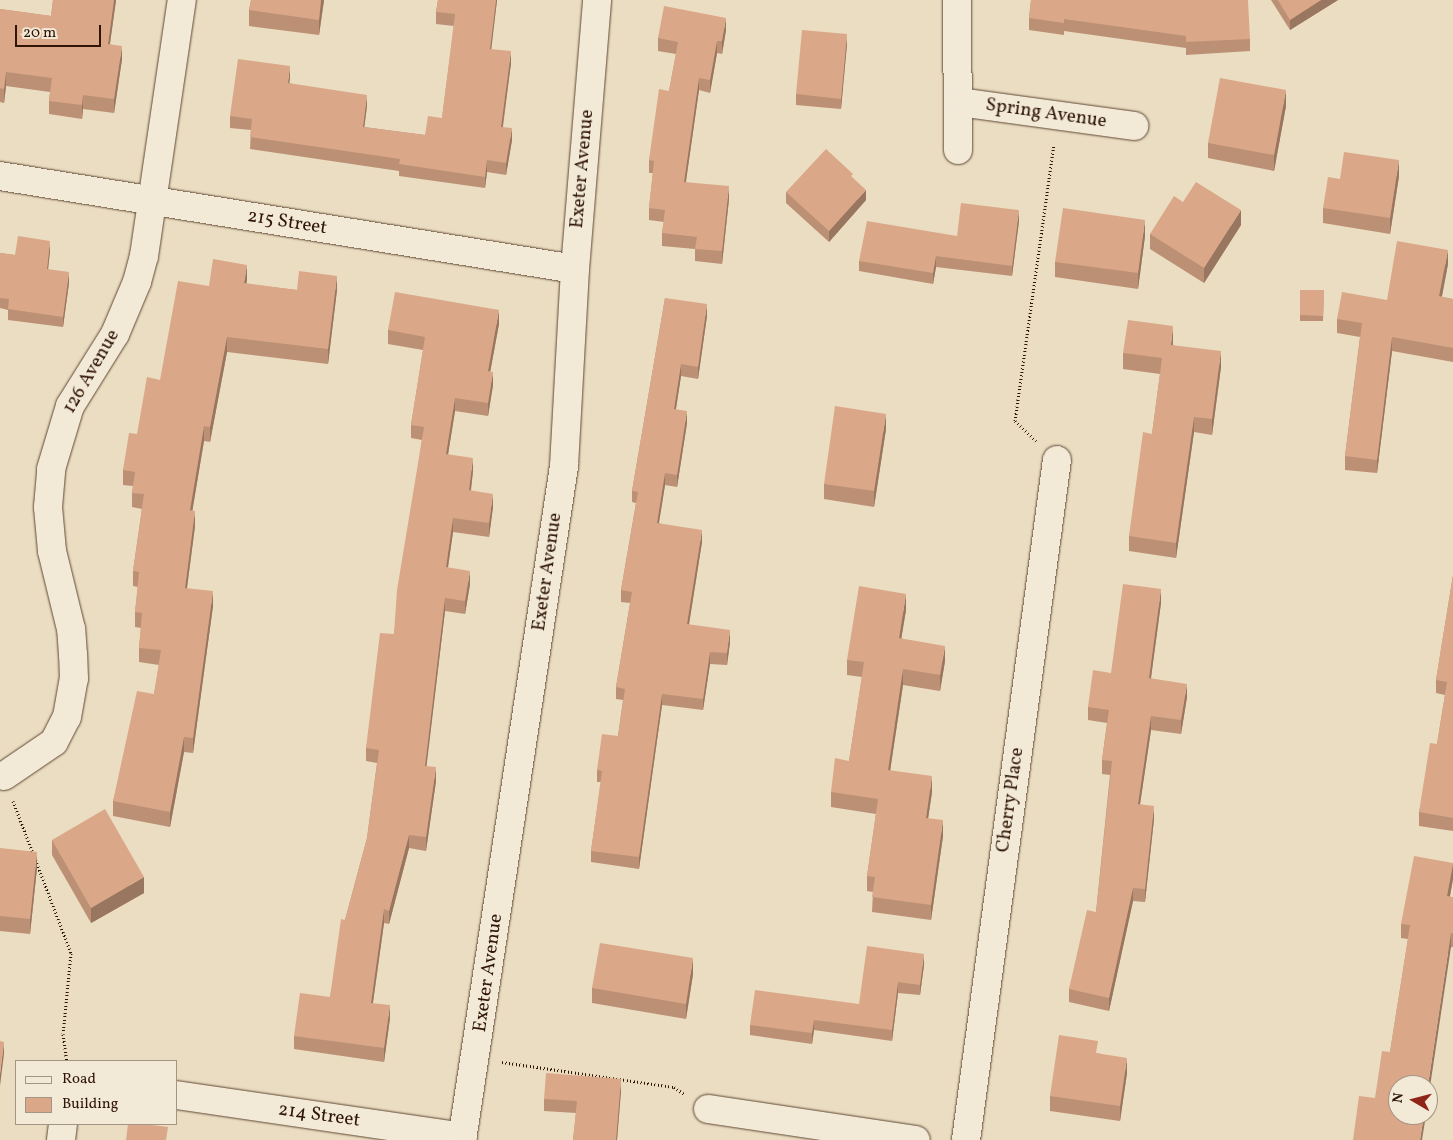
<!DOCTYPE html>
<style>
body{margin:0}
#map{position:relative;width:1453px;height:1140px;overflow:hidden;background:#ebddc1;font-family:Vollkorn,serif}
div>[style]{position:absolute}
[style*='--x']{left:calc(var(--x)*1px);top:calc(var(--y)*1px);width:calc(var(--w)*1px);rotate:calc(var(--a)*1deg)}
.path>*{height:3px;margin-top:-1.5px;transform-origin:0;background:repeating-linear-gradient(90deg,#301505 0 1px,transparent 0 3.5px)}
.roads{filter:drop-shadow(0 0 1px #5f4734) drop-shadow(0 0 1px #5f4734)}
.street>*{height:28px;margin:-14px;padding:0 14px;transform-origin:14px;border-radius:14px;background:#f2e9d7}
.wall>*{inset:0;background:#bb9075}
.shaded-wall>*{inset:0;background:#99765f}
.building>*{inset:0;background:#daa888}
span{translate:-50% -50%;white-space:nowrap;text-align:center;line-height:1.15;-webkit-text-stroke:4px #f2e9d7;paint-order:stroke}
.street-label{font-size:19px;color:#301505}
.legend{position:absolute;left:15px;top:1060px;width:162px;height:65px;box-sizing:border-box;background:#f2e9d7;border:1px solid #a49483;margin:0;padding:6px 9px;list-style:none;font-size:15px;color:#301505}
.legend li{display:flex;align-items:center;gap:10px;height:25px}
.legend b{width:25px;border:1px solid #a49483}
.north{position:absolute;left:1388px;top:1075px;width:50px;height:50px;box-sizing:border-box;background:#f2e9d7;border:1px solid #a49483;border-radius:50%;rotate:278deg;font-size:14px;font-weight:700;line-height:20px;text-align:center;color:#301505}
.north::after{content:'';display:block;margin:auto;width:18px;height:22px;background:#8f2418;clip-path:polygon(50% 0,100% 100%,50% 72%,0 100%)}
.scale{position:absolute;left:15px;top:25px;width:86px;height:22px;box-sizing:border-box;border:2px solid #301505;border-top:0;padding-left:6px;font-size:15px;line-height:18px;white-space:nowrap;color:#301505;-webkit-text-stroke:4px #f2e9d7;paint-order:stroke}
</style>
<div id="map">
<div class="path">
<i style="--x:1036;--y:441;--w:29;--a:-136"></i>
<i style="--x:1015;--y:421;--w:280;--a:-82"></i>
<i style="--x:13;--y:801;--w:163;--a:69.1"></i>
<i style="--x:71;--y:953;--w:81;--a:95.6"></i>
<i style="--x:63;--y:1034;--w:27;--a:82"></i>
<i style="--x:502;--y:1062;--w:174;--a:8.3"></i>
<i style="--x:674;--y:1087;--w:12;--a:35"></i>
</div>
<div class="roads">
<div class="street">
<i style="--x:957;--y:0;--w:150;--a:89.6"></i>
<i style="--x:959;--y:102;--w:177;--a:7.8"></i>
<i style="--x:0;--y:176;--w:582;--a:9.19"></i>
<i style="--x:4;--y:776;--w:60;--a:-34.2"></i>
<i style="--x:54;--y:742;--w:28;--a:-63"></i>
<i style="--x:67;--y:717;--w:39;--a:-80"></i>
<i style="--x:74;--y:679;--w:24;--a:-92"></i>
<i style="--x:73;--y:655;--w:26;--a:-94"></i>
<i style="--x:71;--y:629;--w:80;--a:-103.7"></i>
<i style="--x:52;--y:551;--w:44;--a:-95.2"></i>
<i style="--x:48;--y:507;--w:38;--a:-85"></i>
<i style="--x:51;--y:469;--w:66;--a:-73.2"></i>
<i style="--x:70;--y:406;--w:85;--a:-58"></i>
<i style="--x:115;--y:334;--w:56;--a:-67.1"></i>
<i style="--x:137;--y:282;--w:27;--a:-75"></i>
<i style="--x:144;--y:256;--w:259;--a:-81.6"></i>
<i style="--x:176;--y:1095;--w:290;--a:8.3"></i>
<i style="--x:708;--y:1109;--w:210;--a:8.5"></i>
<i style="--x:61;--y:1140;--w:16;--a:-83"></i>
<i style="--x:462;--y:1140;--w:682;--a:-81.39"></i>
<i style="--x:564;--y:466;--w:197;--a:-86.8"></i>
<i style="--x:575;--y:269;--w:270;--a:-85.3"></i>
<i style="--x:966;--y:1140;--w:686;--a:-82.38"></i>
</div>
</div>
<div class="wall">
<i style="clip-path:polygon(53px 0,116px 0,110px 44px,122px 59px,114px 113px,83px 109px,82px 119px,49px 114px,49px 101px,50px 92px,6px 86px,4px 103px,0 102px,0 9px,51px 16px)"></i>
<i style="clip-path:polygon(251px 0,324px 0,319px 35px,249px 26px,249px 10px)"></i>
<i style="clip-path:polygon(438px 0,497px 0,491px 49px,511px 63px,503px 127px,512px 140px,506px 175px,487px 172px,485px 188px,399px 176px,399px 171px,250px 149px,251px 130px,230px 128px,230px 116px,290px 78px,289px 83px,367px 106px,364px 127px,425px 135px,442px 118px,454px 26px,436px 24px,436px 12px)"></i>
<i style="clip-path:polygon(1031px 0,1250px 39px,1250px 51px,1186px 55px,1186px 48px,1064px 31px,1064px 35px,1029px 30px,1029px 18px)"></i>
<i style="clip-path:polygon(1271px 0,1338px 0,1290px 30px)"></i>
<i style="clip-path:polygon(726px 30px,722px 54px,717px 53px,710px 93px,699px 90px,686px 182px,729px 199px,722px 264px,695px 261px,695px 249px,662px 246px,662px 233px,664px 222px,649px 220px,649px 208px,653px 173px,649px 173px,649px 160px,669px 91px,676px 54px,658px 51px,658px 38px)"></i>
<i style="clip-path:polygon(847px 44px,841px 109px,796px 105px,796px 94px)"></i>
<i style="clip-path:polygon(1286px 106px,1274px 171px,1208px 158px,1208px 143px)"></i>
<i style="clip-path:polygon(1399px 176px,1390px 234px,1323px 223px,1323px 208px,1340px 179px)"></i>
<i style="clip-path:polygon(786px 192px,866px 200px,829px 242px,786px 203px)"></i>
<i style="clip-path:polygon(1019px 221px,1012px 276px,936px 267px,933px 284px,859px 271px,859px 261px)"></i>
<i style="clip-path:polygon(1241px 225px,1204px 283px,1150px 249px,1150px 234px)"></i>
<i style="clip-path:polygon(1145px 236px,1138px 289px,1055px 277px,1055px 262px)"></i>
<i style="clip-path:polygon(50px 251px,48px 269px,69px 283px,63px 327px,8px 320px,8px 310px,0 308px,0 253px,15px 255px)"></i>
<i style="clip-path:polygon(1448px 264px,1442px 297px,1453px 299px,1453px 362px,1392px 351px,1377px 473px,1345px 470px,1345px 456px,1360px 337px,1337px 333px,1337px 319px,1387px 300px)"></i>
<i style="clip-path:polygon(247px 280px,246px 284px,297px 290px,337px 290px,328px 364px,227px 352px,210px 442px,204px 441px,192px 511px,195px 526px,187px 588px,213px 606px,193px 753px,184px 752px,170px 827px,113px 816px,113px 801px,154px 694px,159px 665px,139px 662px,139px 648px,141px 628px,135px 627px,135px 612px,138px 587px,133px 586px,133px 571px,142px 509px,132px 507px,132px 493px,133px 486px,123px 485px,123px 470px,137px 434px,209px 286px)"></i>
<i style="clip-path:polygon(1300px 290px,1324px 290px,1323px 321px,1300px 321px)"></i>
<i style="clip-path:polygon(665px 298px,707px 316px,698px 379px,681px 376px,676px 409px,687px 423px,677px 487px,665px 485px,659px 523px,702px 542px,689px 625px,730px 642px,727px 665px,710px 664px,703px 710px,662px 705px,639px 869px,591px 862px,591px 851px,601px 782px,597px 782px,597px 770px,618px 736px,623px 700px,616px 699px,616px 687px,630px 603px,621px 602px,621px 590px,636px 503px,632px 502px,632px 491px)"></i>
<i style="clip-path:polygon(499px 324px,490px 371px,493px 385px,488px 416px,455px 411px,448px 454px,473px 471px,471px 491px,493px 507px,489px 537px,453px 532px,448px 568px,470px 584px,465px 614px,445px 611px,426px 766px,436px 781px,426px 851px,409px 848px,389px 924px,384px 923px,373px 1003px,390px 1018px,384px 1062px,294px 1049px,294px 1036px,330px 997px,345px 920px,367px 838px,377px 763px,366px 761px,366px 748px,394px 634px,422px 440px,411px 438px,411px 425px,423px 350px,388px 344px,388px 330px)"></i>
<i style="clip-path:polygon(1173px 341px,1173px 345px,1221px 367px,1212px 435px,1194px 432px,1176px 558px,1129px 551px,1129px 536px,1152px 434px,1160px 374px,1123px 369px,1123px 353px)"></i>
<i style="clip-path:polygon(886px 429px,874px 507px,824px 499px,824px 484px)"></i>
<i style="clip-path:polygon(1453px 575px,1453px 831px,1419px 826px,1419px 812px,1437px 744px,1445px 695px,1436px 693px,1436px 680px)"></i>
<i style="clip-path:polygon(1161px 603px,1151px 678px,1187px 697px,1181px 734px,1151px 730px,1140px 804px,1154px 819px,1145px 902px,1133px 901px,1109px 1011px,1069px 1002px,1069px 989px,1096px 912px,1110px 775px,1102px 774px,1102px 760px,1107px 723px,1088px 720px,1088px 707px,1111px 673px)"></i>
<i style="clip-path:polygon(906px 610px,901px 638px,945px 661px,940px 691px,903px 685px,890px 770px,932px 792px,928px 818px,943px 836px,931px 920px,872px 912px,873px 892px,867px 891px,867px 876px,876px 814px,831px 807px,831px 792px,849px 761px,862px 677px,847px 675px,847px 660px)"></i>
<i style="clip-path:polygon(52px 840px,144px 893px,91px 923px,52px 855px)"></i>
<i style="clip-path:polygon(0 848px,37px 868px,30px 934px,0 931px)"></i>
<i style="clip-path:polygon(1453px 863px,1453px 879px,1450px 897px,1453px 897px,1453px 947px,1451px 947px,1375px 1098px,1390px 1052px,1408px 939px,1401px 938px,1401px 924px)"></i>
<i style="clip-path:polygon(924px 965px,920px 995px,898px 993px,892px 1041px,814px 1030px,812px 1044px,750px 1035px,750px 1025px,859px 1004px)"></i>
<i style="clip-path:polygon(693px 974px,686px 1019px,592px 1003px,592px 988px)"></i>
<i style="clip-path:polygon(1098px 1053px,1127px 1073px,1120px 1121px,1050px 1111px,1050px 1096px)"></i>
<i style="clip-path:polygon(621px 1091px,617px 1140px,573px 1140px,576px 1113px,544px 1111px,544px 1099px)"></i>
</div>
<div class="shaded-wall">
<i style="clip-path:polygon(114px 0,116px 0,108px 57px,108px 44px)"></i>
<i style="clip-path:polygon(321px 0,324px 0,319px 35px,319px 20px)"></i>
<i style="clip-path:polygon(496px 0,497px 0,490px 60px,490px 49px)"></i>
<i style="clip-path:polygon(1321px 0,1338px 0,1290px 30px,1290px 20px)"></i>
<i style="clip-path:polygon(726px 18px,726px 30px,722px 54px,722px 41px)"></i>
<i style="clip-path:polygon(847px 34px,847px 44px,841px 109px,841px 99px)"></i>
<i style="clip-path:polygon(717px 41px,717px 53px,710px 93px,710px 80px)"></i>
<i style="clip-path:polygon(122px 46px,122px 59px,114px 113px,114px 99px)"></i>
<i style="clip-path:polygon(511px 51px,511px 63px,501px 138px,501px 127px)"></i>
<i style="clip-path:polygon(290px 66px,290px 78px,288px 94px,288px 83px)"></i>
<i style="clip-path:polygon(6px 72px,6px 86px,4px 103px,4px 89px)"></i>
<i style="clip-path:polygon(699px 78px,699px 90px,684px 194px,684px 182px)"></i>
<i style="clip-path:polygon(1286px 90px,1286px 106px,1274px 171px,1274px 155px)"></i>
<i style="clip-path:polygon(83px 95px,83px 109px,82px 119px,82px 105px)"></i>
<i style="clip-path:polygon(367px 95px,367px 106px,363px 138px,363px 127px)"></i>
<i style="clip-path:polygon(512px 128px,512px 140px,506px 175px,506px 163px)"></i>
<i style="clip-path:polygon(487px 160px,487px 172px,485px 188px,485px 177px)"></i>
<i style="clip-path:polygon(1399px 160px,1399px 176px,1390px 234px,1390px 218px)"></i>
<i style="clip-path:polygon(729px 186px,729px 199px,722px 264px,722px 251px)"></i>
<i style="clip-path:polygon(866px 190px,866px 200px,829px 242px,829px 231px)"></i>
<i style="clip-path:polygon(1019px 210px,1019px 221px,1012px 276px,1012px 266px)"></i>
<i style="clip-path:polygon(1241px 210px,1241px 225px,1204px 283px,1204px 268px)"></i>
<i style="clip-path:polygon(1145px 220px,1145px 236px,1138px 289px,1138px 273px)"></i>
<i style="clip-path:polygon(50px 241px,50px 251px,47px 279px,47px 269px)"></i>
<i style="clip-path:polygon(1448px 250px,1448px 264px,1439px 310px,1439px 296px)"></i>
<i style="clip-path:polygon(936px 256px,936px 267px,933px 284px,933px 273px)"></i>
<i style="clip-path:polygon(247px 265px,247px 280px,244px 298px,244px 283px)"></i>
<i style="clip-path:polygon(69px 272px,69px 283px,63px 327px,63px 317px)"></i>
<i style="clip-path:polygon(337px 276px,337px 290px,328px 364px,328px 349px)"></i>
<i style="clip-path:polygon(707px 304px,707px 316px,698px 379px,698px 367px)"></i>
<i style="clip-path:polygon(499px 310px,499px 324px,488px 384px,488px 371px)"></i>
<i style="clip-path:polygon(1173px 326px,1173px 341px,1171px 360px,1171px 345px)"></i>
<i style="clip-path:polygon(227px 337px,227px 352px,210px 442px,210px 427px)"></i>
<i style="clip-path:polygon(1392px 337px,1392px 351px,1377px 473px,1377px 460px)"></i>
<i style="clip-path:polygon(1221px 351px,1221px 367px,1212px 435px,1212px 419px)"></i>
<i style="clip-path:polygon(681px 364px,681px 376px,674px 421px,674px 409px)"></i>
<i style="clip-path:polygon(493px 372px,493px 385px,488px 416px,488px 403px)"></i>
<i style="clip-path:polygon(455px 398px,455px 411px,446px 467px,446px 454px)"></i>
<i style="clip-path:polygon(687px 411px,687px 423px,677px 487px,677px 475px)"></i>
<i style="clip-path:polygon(886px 414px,886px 429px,874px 507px,874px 491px)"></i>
<i style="clip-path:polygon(1194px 417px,1194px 432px,1176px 558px,1176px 543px)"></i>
<i style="clip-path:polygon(204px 426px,204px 441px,190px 525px,190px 510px)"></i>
<i style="clip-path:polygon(473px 458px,473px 471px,469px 504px,469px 490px)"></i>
<i style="clip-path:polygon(665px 473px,665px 485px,657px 534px,657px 523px)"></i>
<i style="clip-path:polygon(493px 494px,493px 507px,489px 537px,489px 523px)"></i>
<i style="clip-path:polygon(195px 511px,195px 526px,185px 603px,185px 588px)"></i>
<i style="clip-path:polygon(453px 518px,453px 532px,446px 580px,446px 567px)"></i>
<i style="clip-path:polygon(702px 530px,702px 542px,687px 636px,687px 624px)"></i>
<i style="clip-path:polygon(470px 571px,470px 584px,465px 614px,465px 601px)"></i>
<i style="clip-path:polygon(1161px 589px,1161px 603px,1149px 692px,1149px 678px)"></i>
<i style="clip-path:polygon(213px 591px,213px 606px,193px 753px,193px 738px)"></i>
<i style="clip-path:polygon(906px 594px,906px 610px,899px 653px,899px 638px)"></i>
<i style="clip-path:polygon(445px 598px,445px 611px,425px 779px,425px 766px)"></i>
<i style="clip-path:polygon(730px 630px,730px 642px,727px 665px,727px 653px)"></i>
<i style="clip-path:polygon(945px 646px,945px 661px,940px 691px,940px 675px)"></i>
<i style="clip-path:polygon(710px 652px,710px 664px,703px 710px,703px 699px)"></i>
<i style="clip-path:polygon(903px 669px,903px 685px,888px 785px,888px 770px)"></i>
<i style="clip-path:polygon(1187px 684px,1187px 697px,1181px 734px,1181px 720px)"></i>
<i style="clip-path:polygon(662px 694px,662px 705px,639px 869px,639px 857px)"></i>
<i style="clip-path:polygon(1151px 716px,1151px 730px,1138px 818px,1138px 804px)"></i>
<i style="clip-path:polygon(184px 737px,184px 752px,170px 827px,170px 812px)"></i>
<i style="clip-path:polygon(436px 767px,436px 781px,426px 851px,426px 837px)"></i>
<i style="clip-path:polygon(932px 776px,932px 792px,926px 833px,926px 818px)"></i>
<i style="clip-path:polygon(1154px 806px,1154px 819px,1145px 902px,1145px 889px)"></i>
<i style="clip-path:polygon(943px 820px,943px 836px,931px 920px,931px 905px)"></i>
<i style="clip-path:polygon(409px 835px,409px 848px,389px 924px,389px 911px)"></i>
<i style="clip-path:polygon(37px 852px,37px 868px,30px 934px,30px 919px)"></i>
<i style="clip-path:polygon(1453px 865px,1453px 879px,1447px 911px,1447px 896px)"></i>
<i style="clip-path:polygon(144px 877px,144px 893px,91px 923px,91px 908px)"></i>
<i style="clip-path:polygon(1133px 888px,1133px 901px,1109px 1011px,1109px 998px)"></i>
<i style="clip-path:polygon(384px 909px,384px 923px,371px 1016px,371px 1003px)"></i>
<i style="clip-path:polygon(1451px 933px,1451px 947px,1428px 1100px,1428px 1085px)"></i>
<i style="clip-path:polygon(924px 954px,924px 965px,920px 995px,920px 985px)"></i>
<i style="clip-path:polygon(693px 958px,693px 974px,686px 1019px,686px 1004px)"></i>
<i style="clip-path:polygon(898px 982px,898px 993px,892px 1041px,892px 1030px)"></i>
<i style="clip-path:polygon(390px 1005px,390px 1018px,384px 1062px,384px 1048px)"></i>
<i style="clip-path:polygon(814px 1020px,814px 1030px,812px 1044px,812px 1033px)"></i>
<i style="clip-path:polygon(4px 1042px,4px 1054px,0 1086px,0 1074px)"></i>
<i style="clip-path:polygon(1127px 1058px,1127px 1073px,1120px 1121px,1120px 1106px)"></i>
<i style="clip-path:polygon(621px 1079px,621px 1091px,617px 1140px,616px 1140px)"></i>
<i style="clip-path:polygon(1424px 1115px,1426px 1115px,1422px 1140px,1420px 1140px)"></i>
</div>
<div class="building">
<i style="clip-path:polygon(53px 0,114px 0,108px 44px,122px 46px,114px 99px,83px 95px,82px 105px,49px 101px,52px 78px,6px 72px,4px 89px,0 88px,0 9px,51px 16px)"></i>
<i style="clip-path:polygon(251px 0,321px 0,319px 20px,249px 10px)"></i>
<i style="clip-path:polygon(438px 0,496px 0,490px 49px,511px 51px,501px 127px,512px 128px,506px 163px,487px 160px,485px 177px,399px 164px,400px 159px,250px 137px,252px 119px,230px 116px,238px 59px,290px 66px,288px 83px,367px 95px,363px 127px,425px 135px,428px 116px,442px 118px,455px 14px,436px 12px)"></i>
<i style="clip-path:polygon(1031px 0,1248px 0,1250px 39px,1186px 42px,1186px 36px,1064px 19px,1064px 23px,1029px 18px)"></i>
<i style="clip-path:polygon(1278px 0,1321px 0,1290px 20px)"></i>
<i style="clip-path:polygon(664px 6px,726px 18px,722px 41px,717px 41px,710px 80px,699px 78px,684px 182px,729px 186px,722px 251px,695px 249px,697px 237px,662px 233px,665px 210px,649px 208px,654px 161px,649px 160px,659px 89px,669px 91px,678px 42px,658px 38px)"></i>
<i style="clip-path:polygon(802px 30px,847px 34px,841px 99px,796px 94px)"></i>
<i style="clip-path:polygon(1220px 78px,1286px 90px,1274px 155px,1208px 143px)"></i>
<i style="clip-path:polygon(826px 149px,853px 174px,851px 176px,866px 190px,829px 231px,786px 192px)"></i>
<i style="clip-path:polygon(1344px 152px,1399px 160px,1390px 218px,1323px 208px,1328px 177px,1340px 179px)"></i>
<i style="clip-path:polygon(1196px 182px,1241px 210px,1204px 268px,1150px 234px,1174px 196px,1183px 202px)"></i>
<i style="clip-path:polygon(961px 203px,1019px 210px,1012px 266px,936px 256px,933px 273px,859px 261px,867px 221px,957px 236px)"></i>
<i style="clip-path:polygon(1063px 208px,1145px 220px,1138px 273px,1055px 262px)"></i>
<i style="clip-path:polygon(18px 236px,50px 241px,47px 269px,69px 272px,63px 317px,8px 309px,9px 299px,0 298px,0 253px,15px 255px)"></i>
<i style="clip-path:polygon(1397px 241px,1448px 250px,1439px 296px,1453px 299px,1453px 348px,1392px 337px,1377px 460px,1345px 456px,1362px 323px,1337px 319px,1342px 292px,1387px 300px)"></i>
<i style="clip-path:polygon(213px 259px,247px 265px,244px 283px,297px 290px,299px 271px,337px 276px,328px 349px,227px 337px,210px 427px,204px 426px,190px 510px,195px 511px,185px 588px,213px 591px,193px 738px,184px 737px,170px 812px,113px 801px,137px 691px,154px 694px,161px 650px,139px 648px,142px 613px,135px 612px,139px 572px,133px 571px,144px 494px,132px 493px,135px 472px,123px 470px,129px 433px,137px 434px,147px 377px,160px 380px,178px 281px,209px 286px)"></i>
<i style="clip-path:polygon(1300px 290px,1324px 290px,1323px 316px,1300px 315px)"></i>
<i style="clip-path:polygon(395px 292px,499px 310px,488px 371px,493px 372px,488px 403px,455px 398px,446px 454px,473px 458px,469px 490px,493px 494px,489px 523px,453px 518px,446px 567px,470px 571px,465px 601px,445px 598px,425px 766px,436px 767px,426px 837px,409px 835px,389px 911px,384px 909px,371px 1003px,390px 1005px,384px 1048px,294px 1036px,300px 993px,330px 997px,341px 919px,345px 920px,367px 838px,379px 750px,366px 748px,380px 633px,394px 634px,397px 590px,424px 427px,411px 425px,425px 337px,388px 330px)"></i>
<i style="clip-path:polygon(665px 298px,707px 304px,698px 367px,681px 364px,674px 409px,687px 411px,677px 475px,665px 473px,657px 523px,702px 530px,687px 624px,730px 630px,727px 653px,710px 652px,703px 699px,662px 694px,639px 857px,591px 851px,602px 771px,597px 770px,602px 734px,618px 736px,625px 689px,616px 687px,632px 592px,621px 590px,638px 492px,632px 491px)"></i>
<i style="clip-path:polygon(1128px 320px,1173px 326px,1171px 345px,1221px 351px,1212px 419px,1194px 417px,1176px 543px,1129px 536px,1143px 432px,1152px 434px,1162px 358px,1123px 353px)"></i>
<i style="clip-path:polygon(835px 406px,886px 414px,874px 491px,824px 484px)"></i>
<i style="clip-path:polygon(1453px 575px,1453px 818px,1419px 812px,1430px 743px,1437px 744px,1447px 682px,1436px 680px)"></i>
<i style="clip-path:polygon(1123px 584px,1161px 589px,1149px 678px,1187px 684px,1181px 720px,1151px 716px,1138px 804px,1154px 806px,1145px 889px,1133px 888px,1109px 998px,1069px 989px,1087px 910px,1096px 912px,1112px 761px,1102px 760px,1109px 710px,1088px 707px,1093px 670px,1111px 673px)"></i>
<i style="clip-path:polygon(859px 586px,906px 594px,899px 638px,945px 646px,940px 675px,903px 669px,888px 770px,932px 776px,926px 818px,943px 820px,931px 905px,872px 897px,875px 877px,867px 876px,878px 799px,831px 792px,835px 758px,849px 761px,864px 662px,847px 660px)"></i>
<i style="clip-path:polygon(105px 809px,144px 877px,91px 908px,52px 840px)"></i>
<i style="clip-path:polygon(0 848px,37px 852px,30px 919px,0 916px)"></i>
<i style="clip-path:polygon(1414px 856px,1453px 863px,1447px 896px,1453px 897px,1453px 933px,1451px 933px,1428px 1085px,1398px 1085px,1398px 1115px,1424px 1115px,1420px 1140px,1353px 1140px,1359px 1096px,1375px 1098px,1382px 1051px,1390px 1052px,1410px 925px,1401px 924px)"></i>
<i style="clip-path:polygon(600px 943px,693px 958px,686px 1004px,592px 988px)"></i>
<i style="clip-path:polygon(867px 946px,924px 954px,920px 985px,898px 982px,892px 1030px,814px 1020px,812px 1033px,750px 1025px,755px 990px,859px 1004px)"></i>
<i style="clip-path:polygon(1059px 1035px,1098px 1041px,1096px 1053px,1127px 1058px,1120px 1106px,1050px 1096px)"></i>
<i style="clip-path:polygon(0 1041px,4px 1042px,0 1074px)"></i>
<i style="clip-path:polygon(546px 1073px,621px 1079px,616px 1140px,573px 1140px,577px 1101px,544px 1099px)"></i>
<i style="clip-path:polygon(128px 1124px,144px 1124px,168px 1127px,166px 1140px,126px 1140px)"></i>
</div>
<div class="street-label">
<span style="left:1046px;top:114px;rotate:8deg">Spring Avenue</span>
<span style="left:583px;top:169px;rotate:-85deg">Exeter Avenue</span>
<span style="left:287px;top:223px;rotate:9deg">215 Street</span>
<span style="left:92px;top:372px;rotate:-60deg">126 Avenue</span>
<span style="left:548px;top:572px;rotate:-82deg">Exeter Avenue</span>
<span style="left:1011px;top:800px;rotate:-82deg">Cherry Place</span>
<span style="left:489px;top:973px;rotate:-82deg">Exeter Avenue</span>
<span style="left:319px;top:1116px;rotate:8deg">214 Street</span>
</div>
<ul class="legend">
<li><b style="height:6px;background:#f2e9d7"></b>Road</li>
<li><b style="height:14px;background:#daa888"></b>Building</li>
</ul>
<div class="north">N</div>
<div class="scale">20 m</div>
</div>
